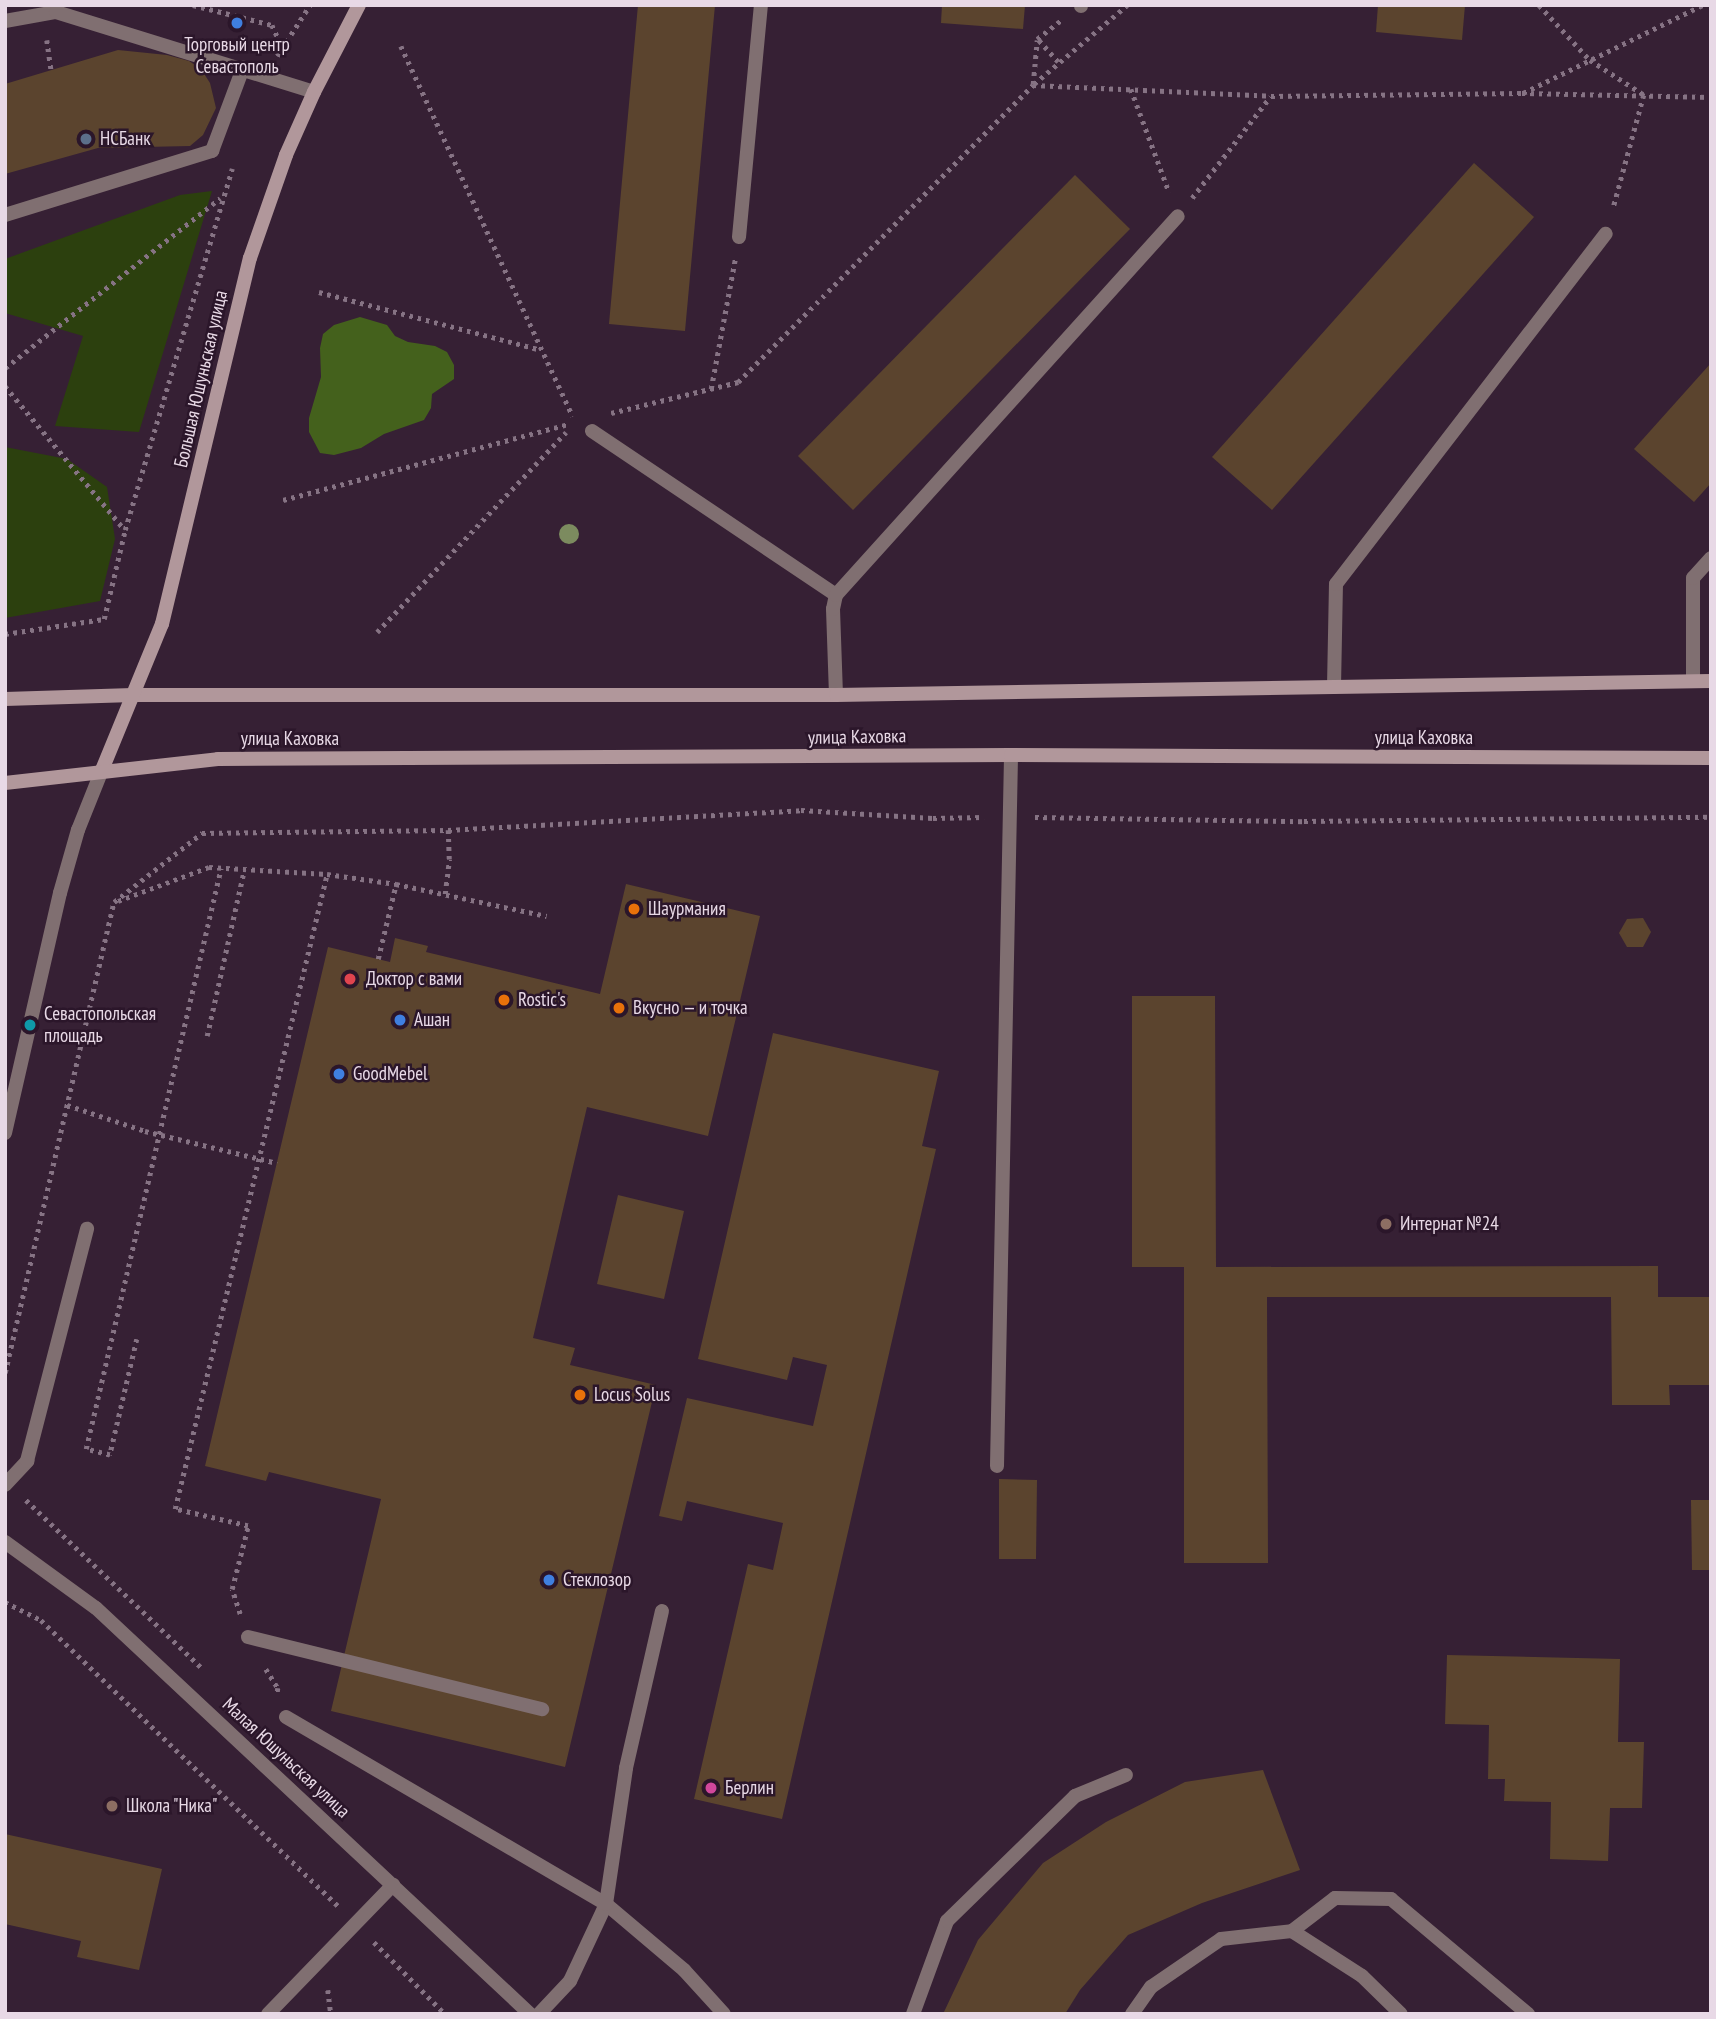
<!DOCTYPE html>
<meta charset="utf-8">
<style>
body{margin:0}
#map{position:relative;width:1716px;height:2019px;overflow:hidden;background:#362034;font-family:"PT Sans Narrow",sans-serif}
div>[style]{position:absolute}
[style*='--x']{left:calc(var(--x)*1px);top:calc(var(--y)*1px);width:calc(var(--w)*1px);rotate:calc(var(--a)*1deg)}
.green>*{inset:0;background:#2c400e}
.forest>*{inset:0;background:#44611c}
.building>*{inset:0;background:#5b442e}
.path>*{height:4.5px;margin-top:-2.25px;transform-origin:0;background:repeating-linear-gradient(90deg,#867384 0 3.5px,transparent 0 8.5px)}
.lane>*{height:14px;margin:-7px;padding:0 7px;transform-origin:7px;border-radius:7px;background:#806f71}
.street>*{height:14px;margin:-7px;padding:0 7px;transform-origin:7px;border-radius:7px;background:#806f71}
.secondary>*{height:14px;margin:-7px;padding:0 7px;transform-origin:7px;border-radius:7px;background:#b1979b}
.trees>*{width:20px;height:20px;margin:-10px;border-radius:50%;background:#7c8b5f}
.dots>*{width:19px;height:19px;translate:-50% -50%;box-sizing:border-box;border:4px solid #2b162a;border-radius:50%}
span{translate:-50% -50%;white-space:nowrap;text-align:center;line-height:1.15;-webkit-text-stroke:5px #2b162a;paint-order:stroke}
.poi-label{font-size:19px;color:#e8d9e6}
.left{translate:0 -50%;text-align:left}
.street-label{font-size:19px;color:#e8d9e6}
.frame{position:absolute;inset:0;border:7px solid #e8d9e6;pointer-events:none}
</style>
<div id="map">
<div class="green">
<i style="clip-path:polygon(212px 191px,139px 432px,55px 426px,83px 336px,5px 313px,5px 259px,180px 195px)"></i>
<i style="clip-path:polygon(5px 447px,67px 459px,107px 487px,115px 539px,100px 601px,5px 618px)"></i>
</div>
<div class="forest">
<i style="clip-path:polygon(360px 317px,387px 325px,395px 336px,408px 342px,435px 346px,447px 352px,454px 365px,454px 379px,432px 394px,431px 408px,424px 420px,384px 434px,361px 448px,334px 455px,320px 453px,309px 432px,309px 418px,321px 377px,320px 348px,323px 334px,334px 325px)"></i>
</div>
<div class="building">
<i style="clip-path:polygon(638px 5px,715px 5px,685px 331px,609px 324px)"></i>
<i style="clip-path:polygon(942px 5px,1025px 5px,1023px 29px,941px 23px)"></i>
<i style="clip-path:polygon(1378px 5px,1465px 5px,1462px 40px,1376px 32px)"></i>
<i style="clip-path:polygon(118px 50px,167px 55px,189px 61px,201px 69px,210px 83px,216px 108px,203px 135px,190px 146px,98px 148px,5px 174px,5px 84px)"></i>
<i style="clip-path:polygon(1474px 163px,1534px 217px,1272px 510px,1212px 457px)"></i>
<i style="clip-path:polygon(1075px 175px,1130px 229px,853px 510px,798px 456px)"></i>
<i style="clip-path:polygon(1711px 363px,1711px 483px,1694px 502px,1634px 449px)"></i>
<i style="clip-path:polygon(626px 884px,760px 916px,708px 1136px,587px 1107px,533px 1338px,575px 1348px,570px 1365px,656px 1385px,565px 1767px,331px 1711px,381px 1499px,269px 1472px,266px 1481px,205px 1466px,328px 947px,390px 962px,395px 938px,428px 946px,426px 952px,600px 994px)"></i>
<i style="clip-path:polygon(1643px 918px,1651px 932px,1643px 947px,1627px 947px,1619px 933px,1627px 919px)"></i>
<i style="clip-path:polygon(1132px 996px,1215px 996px,1216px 1267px,1658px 1266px,1658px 1297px,1711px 1297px,1711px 1385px,1669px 1385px,1670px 1405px,1612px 1405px,1611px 1297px,1267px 1297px,1268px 1563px,1184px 1563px,1184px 1267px,1132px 1267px)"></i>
<i style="clip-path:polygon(773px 1033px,939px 1071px,922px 1146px,936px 1149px,782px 1819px,694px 1799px,748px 1564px,773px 1570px,783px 1523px,687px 1501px,682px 1521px,659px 1516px,687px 1398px,813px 1426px,827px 1365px,793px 1357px,787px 1380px,698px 1359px)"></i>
<i style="clip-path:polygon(618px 1195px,684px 1211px,664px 1299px,597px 1284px)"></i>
<i style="clip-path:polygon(999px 1479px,1037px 1480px,1036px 1559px,999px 1559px)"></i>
<i style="clip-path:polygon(1691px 1500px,1711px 1500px,1711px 1570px,1692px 1570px)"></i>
<i style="clip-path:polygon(1447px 1655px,1620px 1659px,1618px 1742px,1644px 1742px,1642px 1808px,1610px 1808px,1608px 1861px,1550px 1859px,1551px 1802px,1504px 1801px,1505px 1779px,1488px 1779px,1489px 1725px,1445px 1724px)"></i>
<i style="clip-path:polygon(1263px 1770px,1300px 1870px,1202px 1903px,1128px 1935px,1080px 1990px,1065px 2014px,943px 2014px,978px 1940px,1043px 1863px,1106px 1822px,1185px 1782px)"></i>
<i style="clip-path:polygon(5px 1834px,162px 1869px,139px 1970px,77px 1957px,81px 1941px,5px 1924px)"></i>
</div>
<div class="path">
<i style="--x:193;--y:5;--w:81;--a:14.2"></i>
<i style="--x:272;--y:25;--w:23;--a:65"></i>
<i style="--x:1539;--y:5;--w:75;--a:47.2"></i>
<i style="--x:1590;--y:60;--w:64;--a:32.9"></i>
<i style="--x:1644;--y:95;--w:118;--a:105.2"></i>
<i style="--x:47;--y:40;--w:30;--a:82"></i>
<i style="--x:401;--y:46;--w:408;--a:65.1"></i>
<i style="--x:277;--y:56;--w:61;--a:-57.1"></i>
<i style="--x:1058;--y:62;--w:31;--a:-132"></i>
<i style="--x:1037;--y:39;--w:31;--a:-38"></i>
<i style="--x:1033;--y:84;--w:44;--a:-84.8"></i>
<i style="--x:1034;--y:84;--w:122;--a:-40.3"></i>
<i style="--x:1131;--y:89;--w:110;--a:69.7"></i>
<i style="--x:1523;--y:93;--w:200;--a:-26.1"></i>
<i style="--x:1192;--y:198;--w:128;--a:-52.3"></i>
<i style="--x:319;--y:292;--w:229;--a:14.6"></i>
<i style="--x:5;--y:368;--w:274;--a:-38.3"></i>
<i style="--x:5;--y:386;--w:187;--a:50.2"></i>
<i style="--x:711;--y:389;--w:132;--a:-79.5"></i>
<i style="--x:611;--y:413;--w:131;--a:-13.7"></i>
<i style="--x:738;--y:382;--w:419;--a:-45.2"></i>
<i style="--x:1033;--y:85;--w:238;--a:2.6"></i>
<i style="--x:1271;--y:96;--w:251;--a:-0.7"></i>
<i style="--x:1522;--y:93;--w:189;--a:1.2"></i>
<i style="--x:283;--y:500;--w:295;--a:-14.9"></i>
<i style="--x:377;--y:632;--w:275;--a:-46.6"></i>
<i style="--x:5;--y:634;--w:100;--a:-8.6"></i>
<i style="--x:104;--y:619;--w:91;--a:-76.7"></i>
<i style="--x:125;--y:530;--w:377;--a:-73.5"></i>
<i style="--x:1035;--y:817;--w:269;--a:0.9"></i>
<i style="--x:1304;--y:821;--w:407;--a:-0.6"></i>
<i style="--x:445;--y:894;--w:35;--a:-83"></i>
<i style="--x:449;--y:859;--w:29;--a:-92"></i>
<i style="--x:118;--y:901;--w:97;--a:-20.5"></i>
<i style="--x:209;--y:867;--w:118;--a:3.4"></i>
<i style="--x:327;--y:874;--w:70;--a:8.2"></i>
<i style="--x:396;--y:884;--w:154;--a:12"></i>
<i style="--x:378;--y:959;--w:77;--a:-76.5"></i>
<i style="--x:207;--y:1036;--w:170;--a:-77.4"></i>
<i style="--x:67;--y:1105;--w:82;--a:18.4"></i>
<i style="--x:145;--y:1131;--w:136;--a:13.6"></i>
<i style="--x:137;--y:1339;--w:119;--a:103.1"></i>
<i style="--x:110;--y:1455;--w:25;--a:-166"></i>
<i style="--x:86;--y:1449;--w:596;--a:-76.92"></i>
<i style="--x:5;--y:1373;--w:483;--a:-77"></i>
<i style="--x:114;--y:902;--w:112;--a:-38.1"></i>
<i style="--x:202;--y:833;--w:246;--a:-0.7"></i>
<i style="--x:448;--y:830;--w:354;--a:-3.2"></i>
<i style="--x:801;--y:810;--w:132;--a:3.5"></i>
<i style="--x:933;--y:818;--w:51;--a:-1.1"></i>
<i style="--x:26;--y:1500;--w:243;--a:43.7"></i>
<i style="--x:5;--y:1602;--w:40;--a:26.6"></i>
<i style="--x:41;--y:1620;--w:412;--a:43.9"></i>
<i style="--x:240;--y:1614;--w:26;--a:-108"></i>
<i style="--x:232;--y:1589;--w:65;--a:-75.7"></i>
<i style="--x:248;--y:1526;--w:75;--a:-166.9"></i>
<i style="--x:175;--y:1509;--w:653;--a:-76.54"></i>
<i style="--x:266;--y:1669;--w:22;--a:58"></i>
<i style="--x:278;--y:1688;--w:8;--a:97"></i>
<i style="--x:374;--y:1942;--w:101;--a:45.4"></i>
<i style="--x:328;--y:1990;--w:24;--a:83"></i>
</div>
<div class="lane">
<i style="--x:1081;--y:6;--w:1;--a:-90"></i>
<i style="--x:5;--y:21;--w:52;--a:-10"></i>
<i style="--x:56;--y:12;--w:270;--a:17.2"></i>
<i style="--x:5;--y:215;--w:217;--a:-17.2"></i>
<i style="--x:212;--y:151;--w:89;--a:-69.5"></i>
<i style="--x:739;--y:237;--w:233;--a:-84.6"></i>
<i style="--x:592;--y:431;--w:294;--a:33.9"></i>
<i style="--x:1693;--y:681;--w:103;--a:-90"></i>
<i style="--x:1693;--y:578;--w:27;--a:-48"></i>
<i style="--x:1334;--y:687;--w:103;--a:-88.9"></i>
<i style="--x:1336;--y:584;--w:442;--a:-52.4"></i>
<i style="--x:836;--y:695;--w:86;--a:-92"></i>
<i style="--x:833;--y:609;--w:14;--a:-78"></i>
<i style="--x:836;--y:595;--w:510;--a:-47.94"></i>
<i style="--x:997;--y:1466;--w:711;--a:-88.87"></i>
<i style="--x:5;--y:1485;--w:33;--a:-47"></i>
<i style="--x:27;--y:1461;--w:240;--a:-75.5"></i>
<i style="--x:248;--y:1637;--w:303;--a:13.8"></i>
<i style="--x:286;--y:1717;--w:371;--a:30.3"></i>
<i style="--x:606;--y:1904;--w:102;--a:40.2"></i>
<i style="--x:684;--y:1970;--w:59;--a:47.7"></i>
<i style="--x:1292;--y:1931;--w:54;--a:-37.5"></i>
<i style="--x:1335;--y:1898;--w:56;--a:1"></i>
<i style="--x:1391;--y:1899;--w:179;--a:40"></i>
<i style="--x:268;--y:2014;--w:180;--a:-45.9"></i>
<i style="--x:539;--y:2014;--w:45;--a:-46.8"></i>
<i style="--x:570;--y:1981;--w:85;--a:-64.9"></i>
<i style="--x:606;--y:1904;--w:137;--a:-81.6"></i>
<i style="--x:626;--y:1768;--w:161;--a:-77.1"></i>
<i style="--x:913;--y:2014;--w:99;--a:-69.9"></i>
<i style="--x:947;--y:1921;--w:179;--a:-44.3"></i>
<i style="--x:1075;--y:1796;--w:55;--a:-22.4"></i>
<i style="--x:1132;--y:2014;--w:33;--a:-55"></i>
<i style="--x:1151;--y:1987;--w:85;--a:-34.4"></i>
<i style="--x:1221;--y:1939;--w:71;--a:-6.4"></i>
<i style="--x:1292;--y:1931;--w:83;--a:32.7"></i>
<i style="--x:1362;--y:1976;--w:54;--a:44.3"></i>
</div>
<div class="street">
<i style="--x:5;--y:1133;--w:246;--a:-77.1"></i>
<i style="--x:60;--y:893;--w:66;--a:-74.1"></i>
<i style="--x:78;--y:830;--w:65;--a:-68.2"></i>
<i style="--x:5;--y:1542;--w:112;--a:36"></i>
<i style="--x:96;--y:1608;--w:594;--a:43.09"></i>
</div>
<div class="secondary">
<i style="--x:5;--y:699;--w:128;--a:-1.8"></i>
<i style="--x:133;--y:695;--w:703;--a:0"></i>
<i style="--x:836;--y:695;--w:875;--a:-0.92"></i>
<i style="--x:102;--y:770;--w:158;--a:-67.7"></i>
<i style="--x:162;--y:624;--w:376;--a:-76.5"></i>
<i style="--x:250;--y:258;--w:109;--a:-70.7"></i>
<i style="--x:286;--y:155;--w:69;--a:-66"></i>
<i style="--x:314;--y:92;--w:98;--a:-62.7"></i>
<i style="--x:5;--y:783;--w:214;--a:-6.4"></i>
<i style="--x:218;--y:759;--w:793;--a:-0.29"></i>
<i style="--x:1011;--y:755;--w:700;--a:0.25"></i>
</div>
<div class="trees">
<i style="left:569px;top:534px"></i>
</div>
<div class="dots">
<i style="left:237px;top:23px;background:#3f7fe0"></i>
<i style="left:86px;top:139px;background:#5c6f8a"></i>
<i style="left:634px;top:909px;background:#e8710a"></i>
<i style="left:350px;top:979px;background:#e0444e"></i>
<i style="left:504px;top:1000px;background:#e8710a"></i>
<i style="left:619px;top:1008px;background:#e8710a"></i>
<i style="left:400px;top:1020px;background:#3f7fe0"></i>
<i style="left:30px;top:1025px;background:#0f9aa8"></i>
<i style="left:339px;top:1074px;background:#3f7fe0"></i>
<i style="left:1386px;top:1224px;background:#8d6e63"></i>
<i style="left:580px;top:1395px;background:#e8710a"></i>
<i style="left:549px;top:1580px;background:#3f7fe0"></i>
<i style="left:711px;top:1788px;background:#d1479c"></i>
<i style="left:112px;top:1806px;background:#8d6e63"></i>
</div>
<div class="poi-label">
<span style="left:237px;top:56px">Торговый центр<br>Севастополь</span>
<span class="left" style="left:100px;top:139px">НСБанк</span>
<span class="left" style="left:648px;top:909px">Шаурмания</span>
<span class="left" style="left:366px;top:979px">Доктор с вами</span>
<span class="left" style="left:518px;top:1000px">Rostic's</span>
<span class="left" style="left:633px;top:1008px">Вкусно — и точка</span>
<span class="left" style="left:44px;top:1025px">Севастопольская<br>площадь</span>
<span class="left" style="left:414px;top:1020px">Ашан</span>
<span class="left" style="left:353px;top:1074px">GoodMebel</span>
<span class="left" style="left:1400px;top:1224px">Интернат №24</span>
<span class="left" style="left:594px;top:1395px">Locus Solus</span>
<span class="left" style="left:563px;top:1580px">Стеклозор</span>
<span class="left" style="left:725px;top:1788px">Берлин</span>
<span class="left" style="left:126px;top:1806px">Школа "Ника"</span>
</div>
<div class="street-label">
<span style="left:201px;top:379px;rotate:-77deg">Большая Юшуньская улица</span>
<span style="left:857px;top:737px;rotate:-1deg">улица Каховка</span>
<span style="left:1424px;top:738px">улица Каховка</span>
<span style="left:290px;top:739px">улица Каховка</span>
<span style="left:286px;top:1758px;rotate:43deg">Малая Юшуньская улица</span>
</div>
<div class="frame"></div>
</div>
